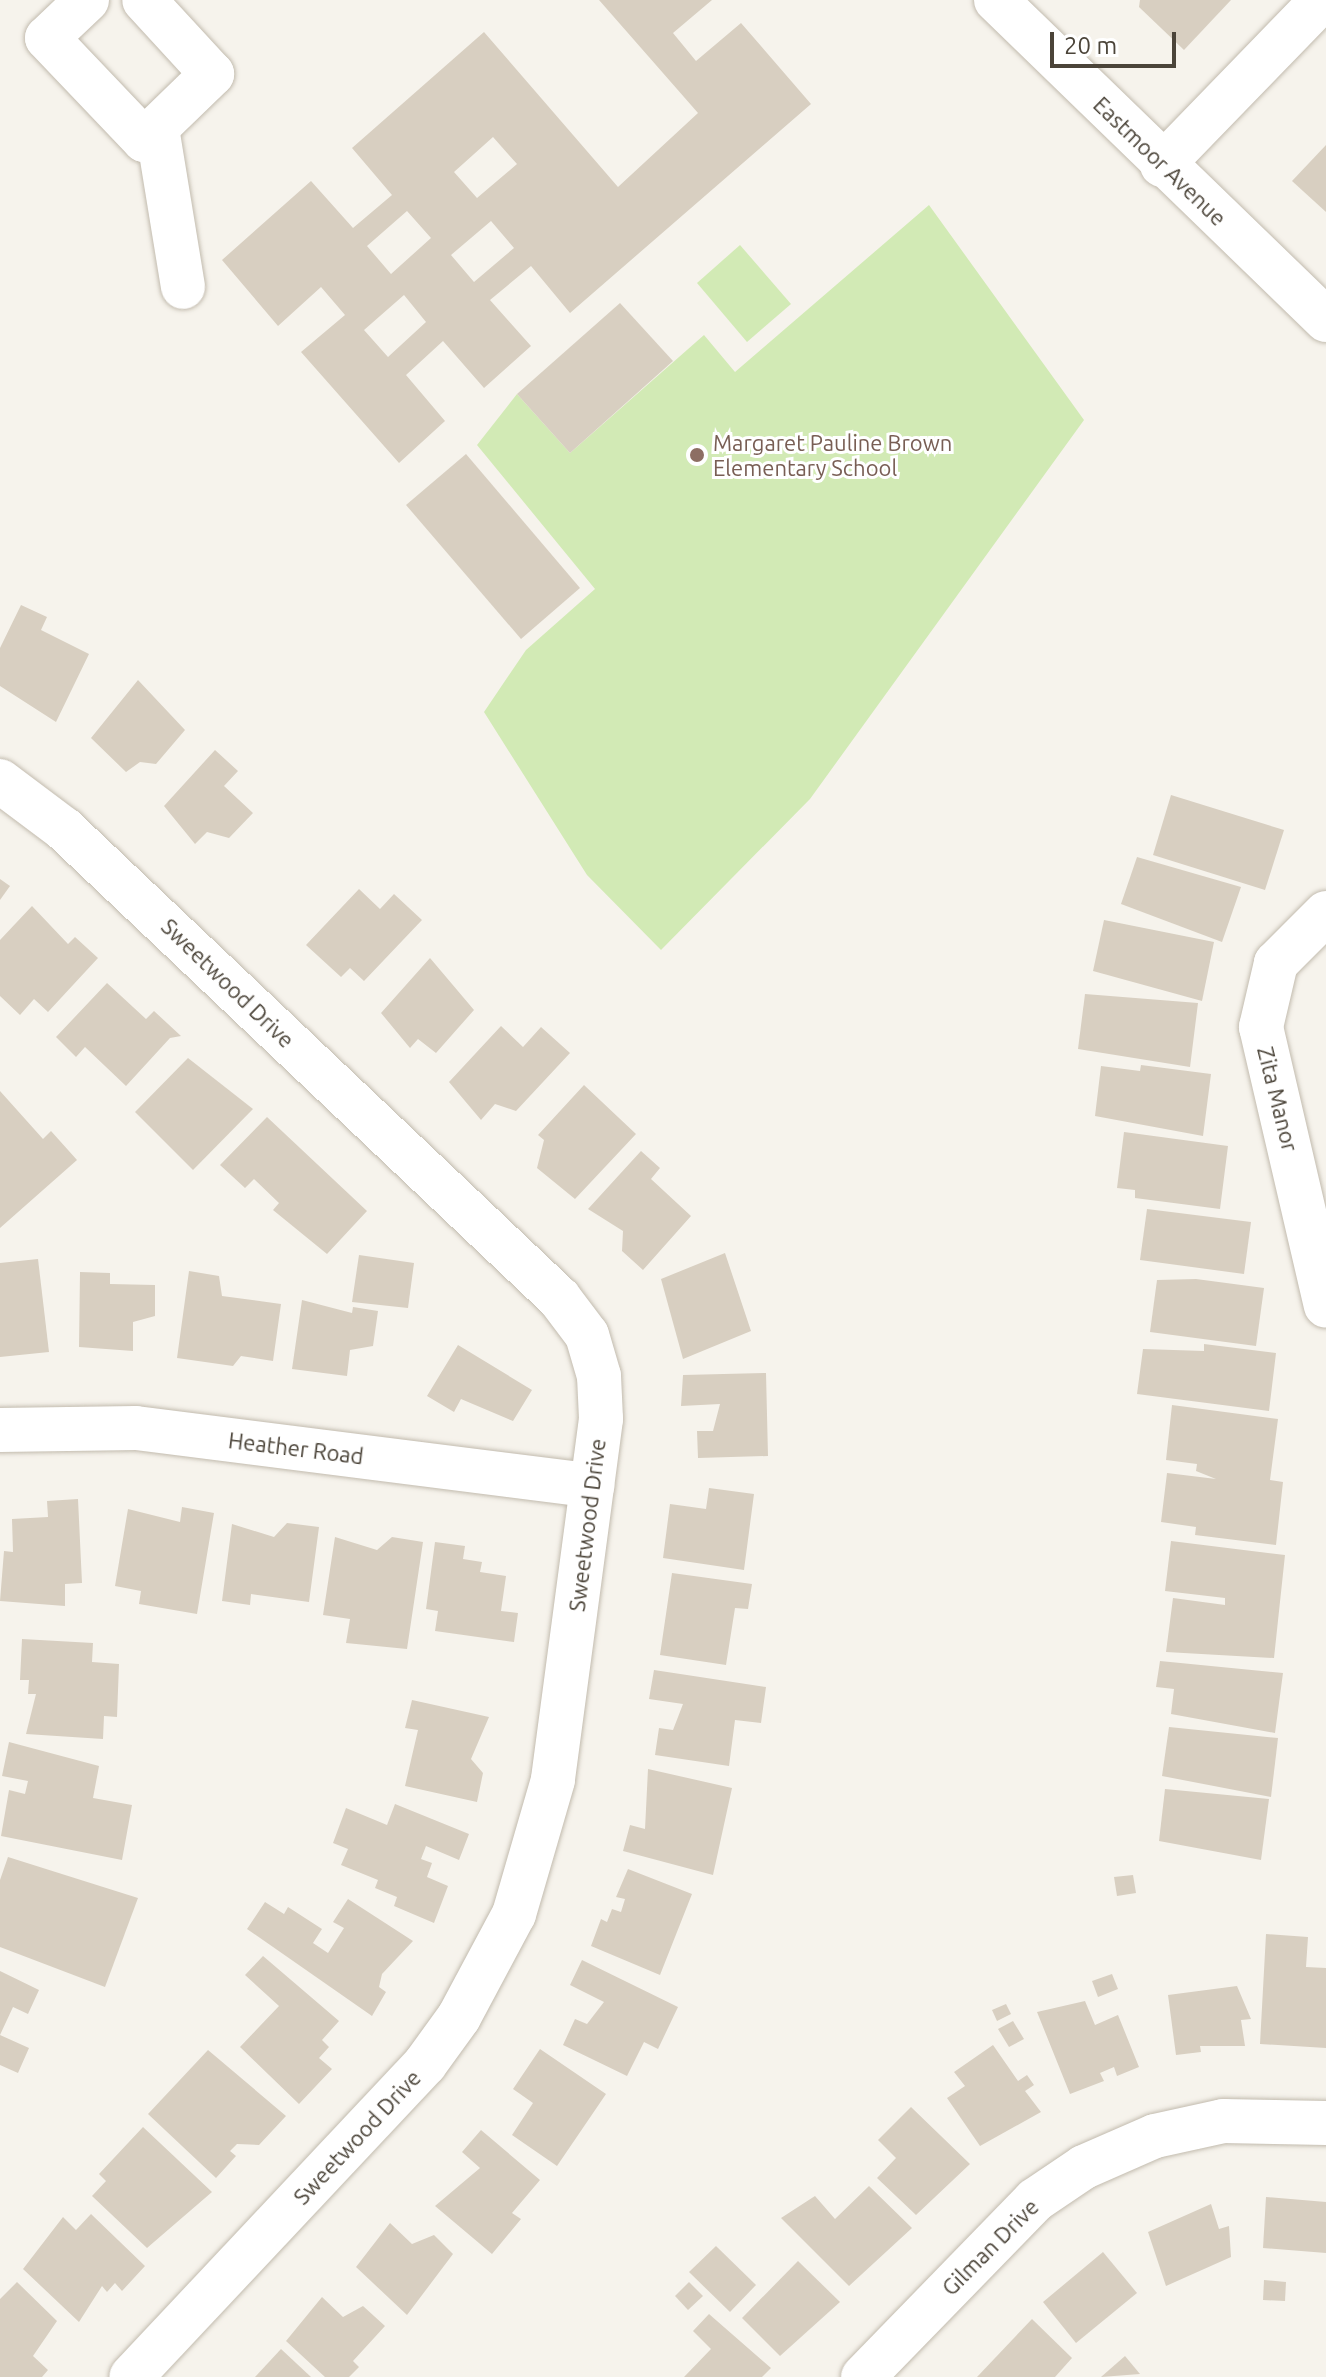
<!DOCTYPE html>
<style>
body{margin:0}
#map{position:relative;width:1326px;height:2377px;overflow:hidden;background:#f6f3ec;font-family:Ubuntu,sans-serif}
div>[style]{position:absolute}
[style*='--x']{left:calc(var(--x)*1px);top:calc(var(--y)*1px);width:calc(var(--w)*1px);rotate:calc(var(--a)*1deg)}
.green>*{inset:0;background:#d2eab5}
.building>*{inset:0;background:#d8cfc1}
.roads{filter:drop-shadow(0 0 2px #c2bbae) drop-shadow(0 0 2px #c2bbae)}
.minor>*{height:44px;margin:-22px;padding:0 22px;transform-origin:22px;border-radius:22px;background:#fff}
.dots>*{width:22px;height:22px;translate:-50% -50%;box-sizing:border-box;border:4px solid #fff;border-radius:50%}
span{translate:-50% -50%;white-space:nowrap;text-align:center;line-height:1.15;-webkit-text-stroke:6px #fff;paint-order:stroke}
.street-label{font-size:22px;color:#4b4439}
.education-label{font-size:22px;color:#785e54}
.left{translate:0 -50%;text-align:left}
.scale{position:absolute;left:1050px;top:32px;width:126px;height:36px;box-sizing:border-box;border:4px solid #4b4439;border-top:0;padding-left:10px;font-size:24px;line-height:28px;white-space:nowrap;color:#4b4439;-webkit-text-stroke:6px #fff;paint-order:stroke}
</style>
<div id="map">
<div class="green">
<i style="clip-path:polygon(929px 205px,1084px 420px,810px 799px,661px 950px,587px 875px,484px 712px,526px 650px,595px 589px,477px 445px,517px 394px,570px 453px,704px 335px,735px 372px)"></i>
<i style="clip-path:polygon(740px 245px,791px 304px,747px 342px,697px 283px)"></i>
</div>
<div class="building">
<i style="clip-path:polygon(evenodd,599px 0,712px 0,673px 33px,696px 61px,741px 23px,811px 104px,570px 313px,531px 266px,490px 300px,531px 346px,484px 388px,443px 341px,406px 375px,445px 421px,399px 463px,301px 352px,345px 315px,321px 287px,278px 326px,222px 260px,311px 181px,353px 228px,392px 195px,352px 148px,484px 32px,618px 187px,698px 113px,599px 0,493px 137px,517px 164px,477px 198px,454px 172px,493px 137px,599px 0,407px 211px,431px 238px,391px 274px,367px 246px,407px 211px,599px 0,491px 221px,514px 248px,474px 282px,451px 255px,491px 221px,599px 0,404px 295px,426px 322px,388px 357px,364px 330px,404px 295px)"></i>
<i style="clip-path:polygon(1140px 0,1231px 0,1184px 50px,1139px 7px)"></i>
<i style="clip-path:polygon(1326px 145px,1326px 212px,1292px 181px)"></i>
<i style="clip-path:polygon(620px 303px,673px 361px,570px 453px,517px 394px)"></i>
<i style="clip-path:polygon(466px 454px,580px 588px,521px 639px,406px 505px)"></i>
<i style="clip-path:polygon(21px 605px,47px 617px,41px 630px,89px 654px,56px 722px,0 686px,0 648px)"></i>
<i style="clip-path:polygon(138px 680px,185px 730px,156px 764px,140px 762px,126px 772px,91px 738px)"></i>
<i style="clip-path:polygon(215px 750px,238px 771px,224px 786px,253px 813px,229px 838px,207px 832px,195px 844px,164px 806px)"></i>
<i style="clip-path:polygon(1171px 795px,1284px 830px,1265px 890px,1153px 855px)"></i>
<i style="clip-path:polygon(1137px 857px,1241px 887px,1222px 942px,1121px 904px)"></i>
<i style="clip-path:polygon(0 879px,10px 886px,0 900px)"></i>
<i style="clip-path:polygon(359px 889px,380px 909px,394px 894px,422px 920px,364px 981px,350px 968px,341px 977px,306px 945px)"></i>
<i style="clip-path:polygon(32px 906px,68px 944px,75px 937px,98px 958px,48px 1012px,34px 999px,20px 1015px,0 996px,0 940px)"></i>
<i style="clip-path:polygon(1104px 920px,1214px 942px,1202px 1001px,1093px 971px)"></i>
<i style="clip-path:polygon(430px 958px,474px 1010px,436px 1053px,418px 1039px,410px 1048px,381px 1013px)"></i>
<i style="clip-path:polygon(107px 983px,146px 1019px,154px 1011px,181px 1036px,170px 1038px,126px 1086px,85px 1047px,76px 1057px,56px 1037px)"></i>
<i style="clip-path:polygon(1085px 994px,1198px 1003px,1190px 1067px,1078px 1049px)"></i>
<i style="clip-path:polygon(501px 1026px,523px 1047px,541px 1027px,570px 1053px,516px 1111px,495px 1104px,481px 1120px,449px 1082px)"></i>
<i style="clip-path:polygon(188px 1058px,253px 1109px,193px 1170px,135px 1112px)"></i>
<i style="clip-path:polygon(1141px 1065px,1211px 1074px,1203px 1136px,1095px 1116px,1101px 1066px,1140px 1071px)"></i>
<i style="clip-path:polygon(584px 1085px,636px 1134px,575px 1199px,537px 1168px,544px 1140px,538px 1135px)"></i>
<i style="clip-path:polygon(0 1091px,43px 1139px,51px 1131px,77px 1160px,0 1228px)"></i>
<i style="clip-path:polygon(267px 1117px,367px 1211px,327px 1254px,273px 1210px,279px 1203px,254px 1179px,245px 1188px,220px 1165px)"></i>
<i style="clip-path:polygon(1124px 1132px,1228px 1146px,1220px 1209px,1135px 1198px,1135px 1190px,1117px 1188px)"></i>
<i style="clip-path:polygon(641px 1151px,660px 1168px,651px 1179px,691px 1216px,643px 1270px,622px 1251px,623px 1231px,588px 1209px)"></i>
<i style="clip-path:polygon(1147px 1209px,1251px 1222px,1244px 1274px,1140px 1260px)"></i>
<i style="clip-path:polygon(725px 1253px,751px 1331px,683px 1359px,661px 1279px)"></i>
<i style="clip-path:polygon(359px 1255px,414px 1263px,408px 1308px,352px 1302px)"></i>
<i style="clip-path:polygon(38px 1259px,49px 1352px,0 1357px,0 1263px)"></i>
<i style="clip-path:polygon(189px 1271px,219px 1276px,222px 1296px,281px 1304px,273px 1361px,241px 1356px,233px 1366px,177px 1358px)"></i>
<i style="clip-path:polygon(80px 1272px,110px 1273px,110px 1284px,155px 1285px,155px 1316px,133px 1322px,133px 1351px,79px 1347px)"></i>
<i style="clip-path:polygon(1196px 1279px,1264px 1288px,1256px 1346px,1150px 1332px,1157px 1280px)"></i>
<i style="clip-path:polygon(302px 1300px,352px 1313px,353px 1307px,378px 1311px,373px 1346px,350px 1350px,347px 1376px,292px 1369px)"></i>
<i style="clip-path:polygon(1204px 1344px,1276px 1353px,1269px 1411px,1137px 1394px,1143px 1349px,1204px 1351px)"></i>
<i style="clip-path:polygon(458px 1345px,532px 1390px,513px 1421px,461px 1399px,454px 1412px,427px 1396px)"></i>
<i style="clip-path:polygon(766px 1373px,768px 1456px,698px 1458px,697px 1431px,713px 1431px,720px 1404px,681px 1406px,683px 1375px)"></i>
<i style="clip-path:polygon(1172px 1405px,1278px 1419px,1270px 1480px,1283px 1482px,1276px 1545px,1195px 1535px,1196px 1527px,1161px 1522px,1167px 1473px,1216px 1479px,1196px 1471px,1197px 1464px,1166px 1460px)"></i>
<i style="clip-path:polygon(709px 1488px,754px 1494px,744px 1570px,663px 1558px,670px 1504px,706px 1509px)"></i>
<i style="clip-path:polygon(78px 1499px,82px 1583px,65px 1584px,65px 1606px,0 1601px,4px 1551px,13px 1552px,12px 1519px,48px 1517px,47px 1501px)"></i>
<i style="clip-path:polygon(182px 1507px,214px 1513px,197px 1614px,139px 1604px,141px 1591px,115px 1586px,128px 1509px,180px 1522px)"></i>
<i style="clip-path:polygon(287px 1523px,319px 1527px,309px 1602px,251px 1594px,250px 1605px,222px 1601px,232px 1524px,274px 1537px)"></i>
<i style="clip-path:polygon(335px 1537px,377px 1550px,392px 1537px,423px 1542px,407px 1649px,346px 1643px,350px 1619px,323px 1615px)"></i>
<i style="clip-path:polygon(1171px 1541px,1285px 1555px,1274px 1658px,1166px 1652px,1173px 1598px,1225px 1605px,1225px 1598px,1165px 1591px)"></i>
<i style="clip-path:polygon(435px 1542px,465px 1546px,463px 1559px,482px 1562px,480px 1572px,506px 1576px,501px 1611px,518px 1613px,514px 1642px,435px 1631px,438px 1611px,426px 1609px)"></i>
<i style="clip-path:polygon(672px 1573px,752px 1584px,748px 1609px,735px 1608px,726px 1665px,660px 1655px)"></i>
<i style="clip-path:polygon(22px 1639px,93px 1643px,92px 1662px,119px 1664px,117px 1717px,104px 1716px,103px 1739px,26px 1734px,36px 1694px,28px 1694px,29px 1680px,20px 1680px)"></i>
<i style="clip-path:polygon(1160px 1661px,1283px 1673px,1275px 1733px,1171px 1714px,1174px 1689px,1156px 1687px)"></i>
<i style="clip-path:polygon(654px 1670px,766px 1687px,761px 1723px,735px 1720px,729px 1766px,655px 1755px,659px 1728px,673px 1730px,683px 1704px,649px 1699px)"></i>
<i style="clip-path:polygon(412px 1700px,489px 1717px,471px 1759px,483px 1773px,477px 1802px,405px 1786px,418px 1730px,405px 1728px)"></i>
<i style="clip-path:polygon(1169px 1727px,1278px 1738px,1271px 1797px,1162px 1776px)"></i>
<i style="clip-path:polygon(9px 1742px,99px 1766px,93px 1798px,132px 1805px,122px 1860px,1px 1836px,9px 1790px,25px 1794px,28px 1781px,2px 1776px)"></i>
<i style="clip-path:polygon(648px 1769px,732px 1788px,713px 1875px,623px 1851px,630px 1825px,645px 1829px)"></i>
<i style="clip-path:polygon(1165px 1789px,1269px 1799px,1261px 1860px,1159px 1841px)"></i>
<i style="clip-path:polygon(395px 1804px,469px 1834px,459px 1860px,426px 1846px,421px 1859px,432px 1863px,427px 1877px,448px 1886px,434px 1923px,394px 1906px,397px 1897px,375px 1888px,378px 1880px,341px 1865px,348px 1849px,333px 1843px,346px 1808px,387px 1825px)"></i>
<i style="clip-path:polygon(8px 1857px,138px 1898px,105px 1987px,0 1947px,0 1880px)"></i>
<i style="clip-path:polygon(628px 1869px,692px 1894px,660px 1975px,591px 1946px,601px 1919px,607px 1922px,612px 1909px,621px 1912px,625px 1899px,616px 1897px)"></i>
<i style="clip-path:polygon(1133px 1875px,1136px 1893px,1117px 1896px,1114px 1877px)"></i>
<i style="clip-path:polygon(348px 1899px,413px 1941px,382px 1974px,379px 1987px,386px 1992px,372px 2016px,247px 1929px,265px 1902px,284px 1914px,288px 1907px,322px 1929px,313px 1943px,328px 1953px,344px 1928px,333px 1922px)"></i>
<i style="clip-path:polygon(1266px 1934px,1308px 1937px,1306px 1967px,1326px 1968px,1326px 2048px,1260px 2044px)"></i>
<i style="clip-path:polygon(263px 1956px,339px 2021px,322px 2040px,329px 2047px,319px 2058px,332px 2069px,299px 2104px,240px 2047px,279px 2006px,245px 1975px)"></i>
<i style="clip-path:polygon(582px 1960px,678px 2007px,658px 2049px,644px 2042px,627px 2076px,563px 2045px,575px 2019px,587px 2024px,604px 2002px,570px 1985px)"></i>
<i style="clip-path:polygon(0 1971px,39px 1990px,28px 2014px,13px 2007px,0 2035px,29px 2048px,18px 2073px,0 2065px)"></i>
<i style="clip-path:polygon(1112px 1974px,1118px 1989px,1098px 1997px,1092px 1981px)"></i>
<i style="clip-path:polygon(1237px 1986px,1251px 2019px,1241px 2020px,1245px 2046px,1200px 2046px,1201px 2052px,1176px 2055px,1168px 1995px)"></i>
<i style="clip-path:polygon(1085px 2001px,1095px 2025px,1118px 2015px,1139px 2067px,1117px 2076px,1114px 2067px,1100px 2073px,1104px 2081px,1070px 2094px,1037px 2012px)"></i>
<i style="clip-path:polygon(1006px 2004px,1011px 2014px,997px 2021px,992px 2010px)"></i>
<i style="clip-path:polygon(1013px 2021px,1024px 2039px,1009px 2047px,998px 2029px)"></i>
<i style="clip-path:polygon(993px 2045px,1018px 2081px,1027px 2075px,1034px 2085px,1025px 2091px,1041px 2112px,980px 2146px,947px 2098px,965px 2086px,954px 2072px)"></i>
<i style="clip-path:polygon(540px 2049px,606px 2094px,557px 2166px,512px 2135px,533px 2103px,513px 2089px)"></i>
<i style="clip-path:polygon(208px 2050px,286px 2116px,259px 2145px,237px 2144px,230px 2151px,236px 2156px,216px 2178px,148px 2114px)"></i>
<i style="clip-path:polygon(911px 2107px,970px 2164px,916px 2215px,877px 2178px,896px 2158px,878px 2140px)"></i>
<i style="clip-path:polygon(143px 2127px,212px 2192px,147px 2248px,92px 2196px,106px 2181px,99px 2174px)"></i>
<i style="clip-path:polygon(481px 2130px,540px 2180px,512px 2213px,521px 2219px,492px 2254px,435px 2206px,480px 2168px,462px 2152px)"></i>
<i style="clip-path:polygon(869px 2186px,912px 2228px,849px 2286px,781px 2218px,815px 2196px,835px 2219px)"></i>
<i style="clip-path:polygon(1266px 2197px,1326px 2202px,1326px 2253px,1263px 2248px)"></i>
<i style="clip-path:polygon(1211px 2204px,1219px 2229px,1229px 2226px,1231px 2257px,1166px 2286px,1148px 2232px)"></i>
<i style="clip-path:polygon(91px 2214px,145px 2266px,122px 2291px,115px 2283px,107px 2292px,102px 2286px,79px 2322px,23px 2269px,63px 2217px,76px 2230px)"></i>
<i style="clip-path:polygon(390px 2223px,412px 2244px,434px 2235px,453px 2254px,407px 2315px,356px 2267px)"></i>
<i style="clip-path:polygon(716px 2246px,756px 2285px,730px 2312px,689px 2272px)"></i>
<i style="clip-path:polygon(1103px 2252px,1137px 2293px,1076px 2343px,1043px 2302px)"></i>
<i style="clip-path:polygon(798px 2261px,840px 2302px,780px 2356px,742px 2318px)"></i>
<i style="clip-path:polygon(1264px 2280px,1286px 2282px,1285px 2301px,1263px 2300px)"></i>
<i style="clip-path:polygon(17px 2282px,57px 2321px,33px 2356px,48px 2370px,42px 2377px,0 2377px,0 2299px)"></i>
<i style="clip-path:polygon(689px 2282px,703px 2296px,688px 2310px,675px 2296px)"></i>
<i style="clip-path:polygon(322px 2297px,343px 2317px,363px 2306px,385px 2326px,353px 2361px,359px 2367px,349px 2377px,325px 2377px,286px 2341px)"></i>
<i style="clip-path:polygon(709px 2314px,771px 2368px,762px 2377px,684px 2377px,711px 2349px,693px 2331px)"></i>
<i style="clip-path:polygon(1032px 2319px,1072px 2358px,1055px 2377px,977px 2377px)"></i>
<i style="clip-path:polygon(281px 2349px,311px 2377px,255px 2377px)"></i>
<i style="clip-path:polygon(1125px 2356px,1140px 2374px,1101px 2377px)"></i>
</div>
<div class="roads">
<div class="minor">
<i style="--x:87;--y:0;--w:55;--a:136.5"></i>
<i style="--x:47;--y:38;--w:141;--a:46.4"></i>
<i style="--x:144;--y:140;--w:95;--a:-44.1"></i>
<i style="--x:212;--y:74;--w:100;--a:-132.6"></i>
<i style="--x:996;--y:0;--w:460;--a:44.1"></i>
<i style="--x:157;--y:128;--w:161;--a:80.7"></i>
<i style="--x:1162;--y:165;--w:230;--a:-45.9"></i>
<i style="--x:0;--y:781;--w:80;--a:36.9"></i>
<i style="--x:64;--y:829;--w:682;--a:43.46"></i>
<i style="--x:559;--y:1298;--w:46;--a:52.9"></i>
<i style="--x:587;--y:1335;--w:43;--a:73.7"></i>
<i style="--x:599;--y:1376;--w:43;--a:87.3"></i>
<i style="--x:601;--y:1419;--w:364;--a:97.6"></i>
<i style="--x:553;--y:1780;--w:140;--a:106.2"></i>
<i style="--x:514;--y:1914;--w:117;--a:118.1"></i>
<i style="--x:459;--y:2017;--w:58;--a:125.9"></i>
<i style="--x:425;--y:2064;--w:429;--a:133.2"></i>
<i style="--x:1326;--y:913;--w:71;--a:135"></i>
<i style="--x:1276;--y:963;--w:66;--a:103.2"></i>
<i style="--x:1261;--y:1027;--w:286;--a:76.9"></i>
<i style="--x:0;--y:1430;--w:136;--a:-0.8"></i>
<i style="--x:136;--y:1428;--w:460;--a:7.2"></i>
<i style="--x:863;--y:2377;--w:247;--a:-45.8"></i>
<i style="--x:1035;--y:2200;--w:59;--a:-34"></i>
<i style="--x:1084;--y:2167;--w:77;--a:-23.6"></i>
<i style="--x:1155;--y:2136;--w:70;--a:-12.4"></i>
<i style="--x:1223;--y:2121;--w:103;--a:1.1"></i>
</div>
</div>
<div class="dots">
<i style="left:697px;top:455px;background:#8d6e63"></i>
</div>
<div class="street-label">
<span style="left:1160px;top:161px;rotate:44deg">Eastmoor Avenue</span>
<span style="left:228px;top:983px;rotate:44deg">Sweetwood Drive</span>
<span style="left:1278px;top:1099px;rotate:76deg">Zita Manor</span>
<span style="left:296px;top:1448px;rotate:7deg">Heather Road</span>
<span style="left:587px;top:1525px;rotate:-83deg">Sweetwood Drive</span>
<span style="left:357px;top:2137px;rotate:-47deg">Sweetwood Drive</span>
<span style="left:990px;top:2247px;rotate:-45deg">Gilman Drive</span>
</div>
<div class="education-label">
<span class="left" style="left:713px;top:455px">Margaret Pauline Brown<br>Elementary School</span>
</div>
<div class="scale">20 m</div>
</div>
